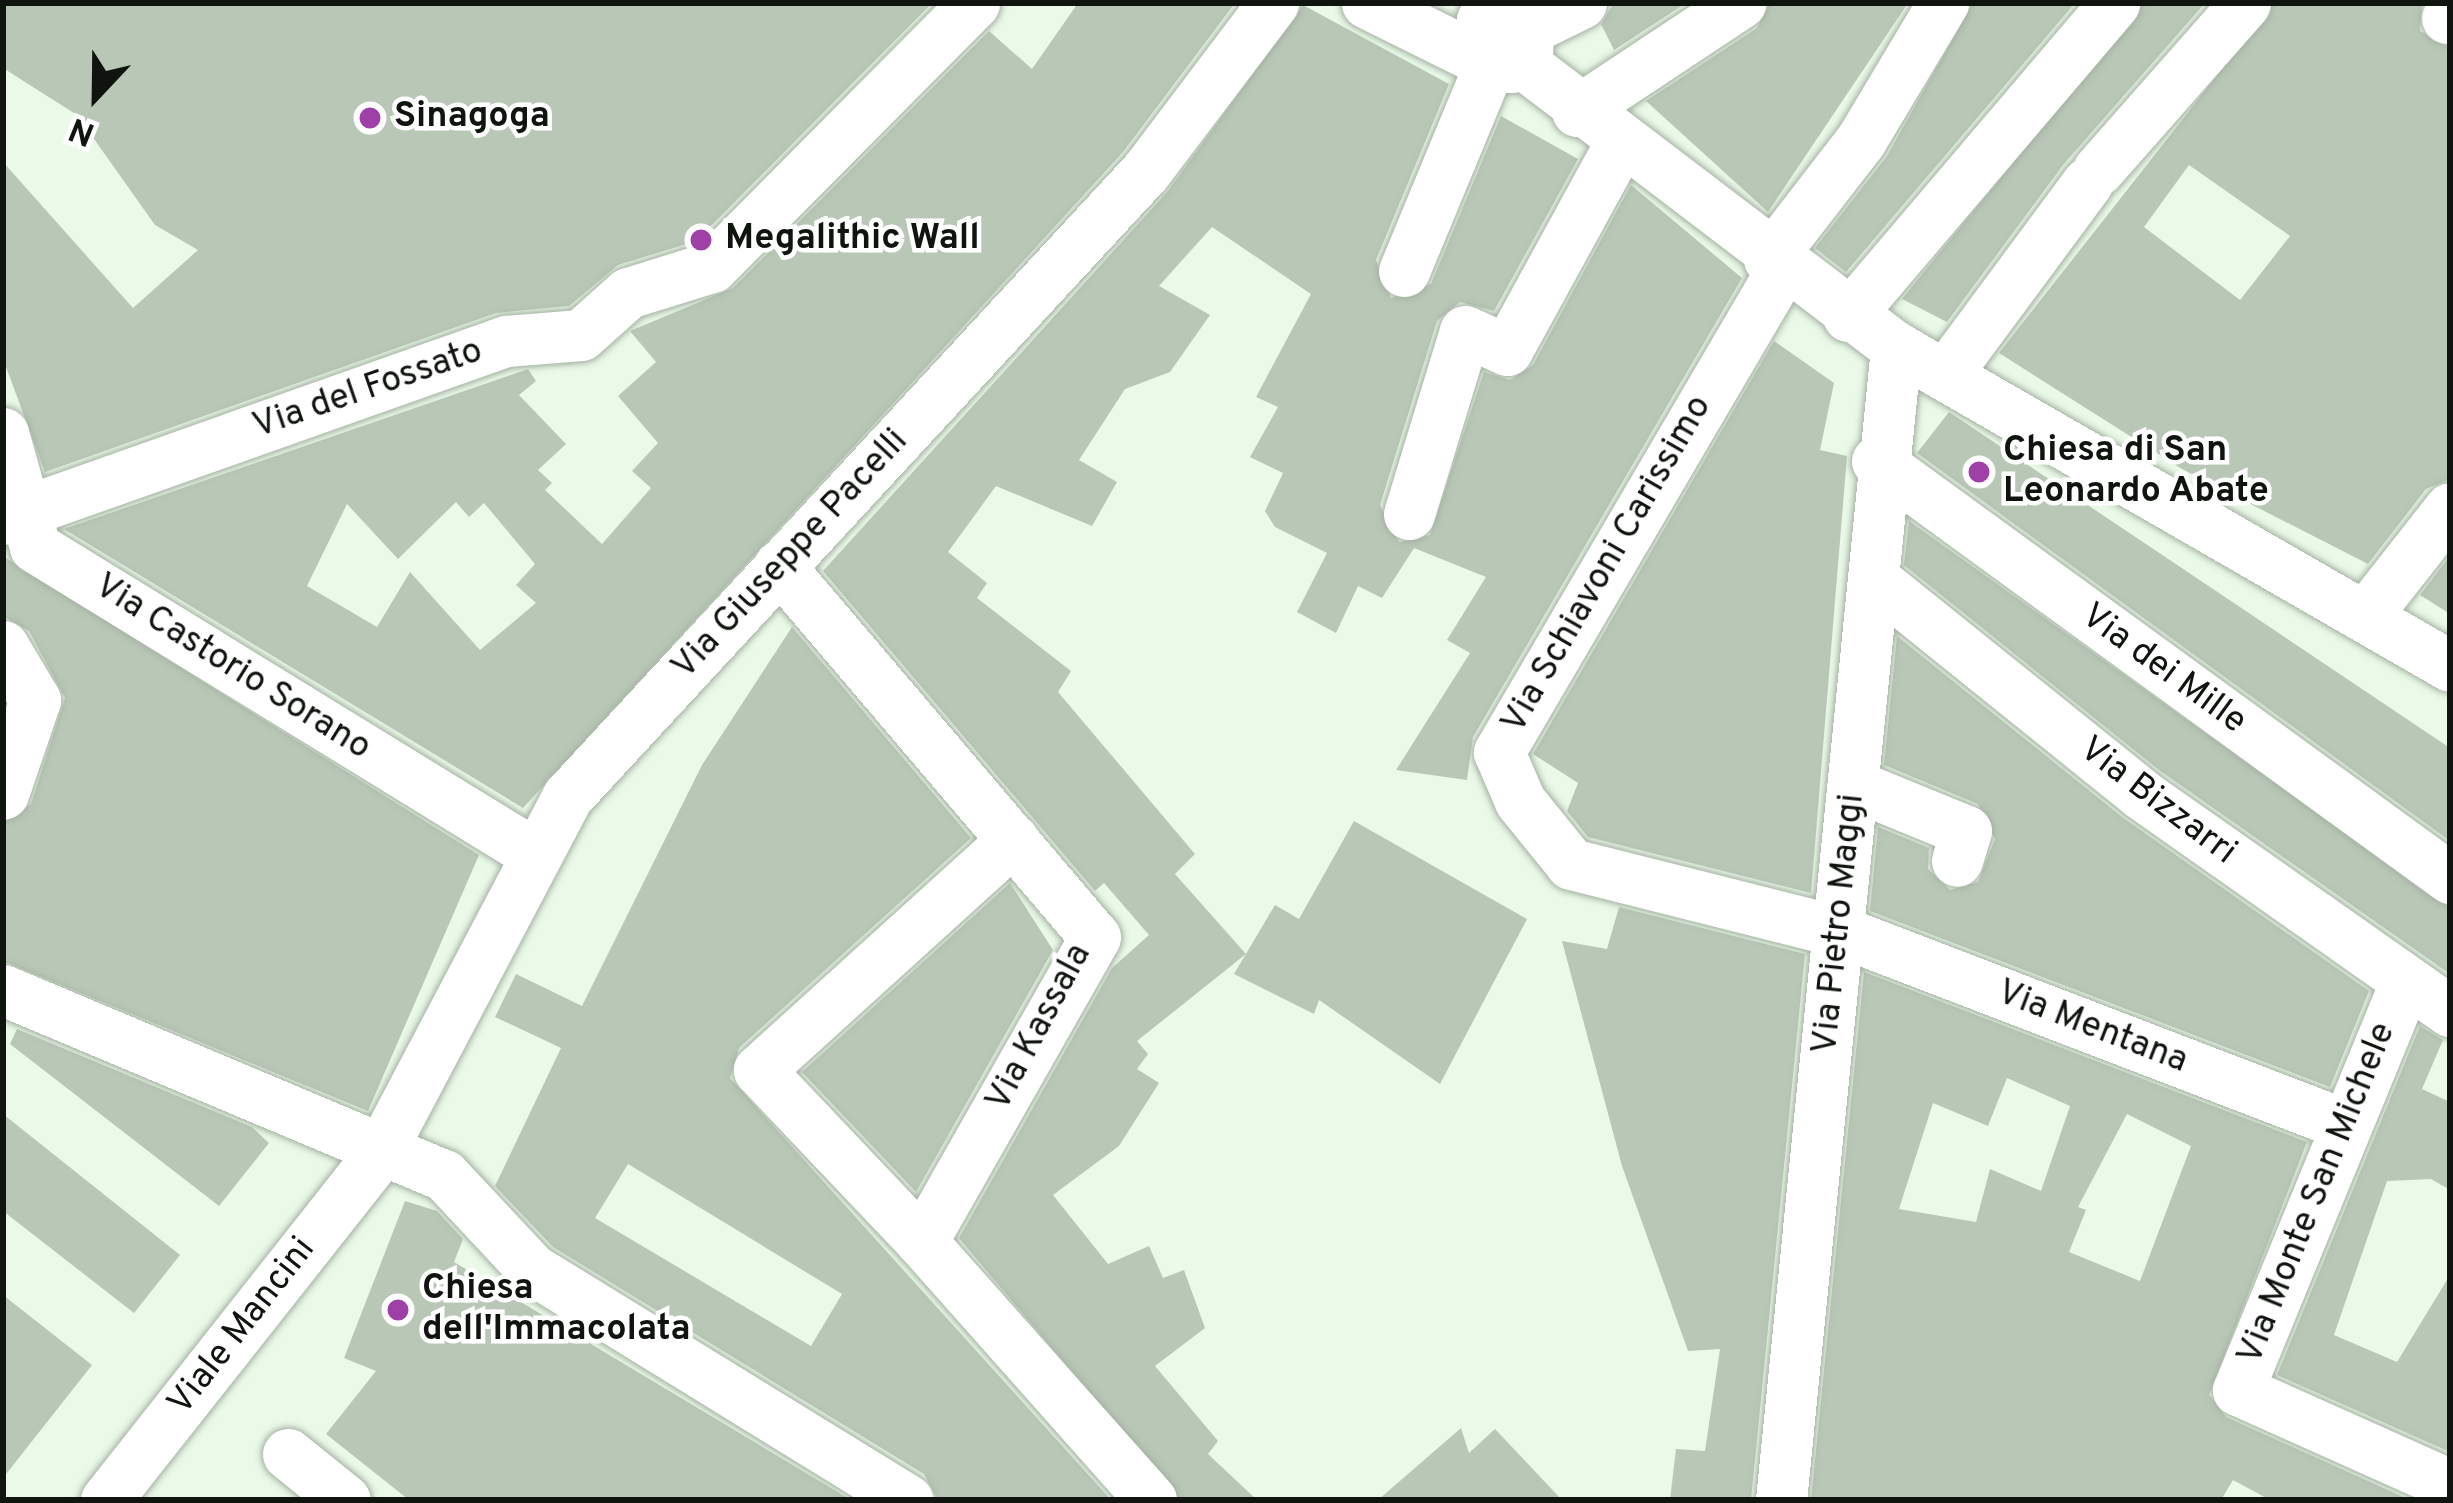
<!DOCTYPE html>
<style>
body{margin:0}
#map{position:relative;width:2453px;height:1503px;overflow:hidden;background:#eaf9e8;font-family:Overpass,sans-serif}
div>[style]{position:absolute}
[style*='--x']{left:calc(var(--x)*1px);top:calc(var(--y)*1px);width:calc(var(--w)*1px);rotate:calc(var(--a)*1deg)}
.building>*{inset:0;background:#b9c7b7}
.roads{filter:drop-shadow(0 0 3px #a5b2a3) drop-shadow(0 0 3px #a5b2a3)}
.minor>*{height:51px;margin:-25.5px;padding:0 25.5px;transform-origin:25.5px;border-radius:25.5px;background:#fff}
.dots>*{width:33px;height:33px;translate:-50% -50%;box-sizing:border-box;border:6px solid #fff;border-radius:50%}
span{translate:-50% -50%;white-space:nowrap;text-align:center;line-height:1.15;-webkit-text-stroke:9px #fff;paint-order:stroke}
.poi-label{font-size:36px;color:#0f140e;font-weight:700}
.left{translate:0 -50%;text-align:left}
.street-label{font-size:36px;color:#0f140e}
.frame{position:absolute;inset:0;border:6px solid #0f140e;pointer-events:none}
.north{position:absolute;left:36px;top:36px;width:120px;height:120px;-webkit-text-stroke:9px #fff;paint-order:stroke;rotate:202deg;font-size:33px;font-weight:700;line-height:48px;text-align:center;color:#0f140e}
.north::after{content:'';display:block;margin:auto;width:42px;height:54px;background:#0f140e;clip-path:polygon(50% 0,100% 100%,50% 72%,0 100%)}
</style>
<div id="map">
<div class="building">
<i style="clip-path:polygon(3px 3px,932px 3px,696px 241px,618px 265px,569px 306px,496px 313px,45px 472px,3px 359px,3px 162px,133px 308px,198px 250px,155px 225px,77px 115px,3px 68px)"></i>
<i style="clip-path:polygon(evenodd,1078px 3px,1235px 3px,1123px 152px,523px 808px,64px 529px,528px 369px,536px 381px,519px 395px,566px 444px,538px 470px,552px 483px,545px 490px,602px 544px,651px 488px,632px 471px,658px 443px,618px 396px,656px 362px,630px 331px,733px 288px,989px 31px,1032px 69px,1078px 3px,456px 502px,469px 517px,484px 503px,535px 564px,516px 585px,536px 603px,480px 650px,410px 572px,377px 627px,307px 586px,347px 504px,398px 559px,456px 502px)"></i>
<i style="clip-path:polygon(1614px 3px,1686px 3px,1614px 50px,1601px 24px)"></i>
<i style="clip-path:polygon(1770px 3px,1908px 3px,1768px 212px,1646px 101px,1757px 28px)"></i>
<i style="clip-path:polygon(1973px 3px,2075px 3px,1846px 272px,1815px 248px,1887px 156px)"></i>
<i style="clip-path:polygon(2143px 3px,2205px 3px,2063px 165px,1947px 322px,1902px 299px)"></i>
<i style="clip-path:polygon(evenodd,2274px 3px,2422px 3px,2420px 31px,2450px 48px,2450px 479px,2426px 489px,2368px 564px,2182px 469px,1999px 353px,2274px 3px,2189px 165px,2290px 236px,2240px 300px,2144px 227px,2189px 165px)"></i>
<i style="clip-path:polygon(1303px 5px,1449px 84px,1376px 260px,1391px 298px,1431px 284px,1501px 116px,1578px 159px,1494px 311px,1460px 302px,1437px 321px,1380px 505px,1399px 542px,1430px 535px,1484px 372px,1510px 380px,1533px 365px,1631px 185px,1742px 278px,1473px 737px,1467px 780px,1396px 770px,1470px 653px,1447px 640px,1486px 577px,1414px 548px,1382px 598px,1358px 586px,1336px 633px,1297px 612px,1327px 553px,1275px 527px,1265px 511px,1283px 473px,1250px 457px,1278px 407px,1256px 397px,1311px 294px,1212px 227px,1159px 286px,1210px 315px,1170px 372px,1125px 389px,1079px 460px,1117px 482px,1092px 526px,996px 486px,948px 552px,987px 583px,977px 598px,1071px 671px,1058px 692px,1195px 854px,1175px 874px,1246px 954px,1137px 1041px,1148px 1054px,1137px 1069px,1159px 1083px,1119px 1146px,1053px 1195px,1108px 1264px,1149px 1246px,1163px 1278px,1184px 1270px,1205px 1328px,1155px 1366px,1218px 1441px,1208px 1454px,1257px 1500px,1180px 1500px,959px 1238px,1112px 968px,1149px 935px,1104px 883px,1095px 891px,823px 571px,1168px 191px)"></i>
<i style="clip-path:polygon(1774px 341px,1834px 383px,1820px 450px,1847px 456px,1811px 893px,1588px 837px,1567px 811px,1578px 783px,1533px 754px)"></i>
<i style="clip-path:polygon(1949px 412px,2450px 748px,2450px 841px,1917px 453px)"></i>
<i style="clip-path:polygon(1909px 521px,2450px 908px,2450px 974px,2159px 770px,1904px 565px)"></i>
<i style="clip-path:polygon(3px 556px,479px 855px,368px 1111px,3px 961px,3px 823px,31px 804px,65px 698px,29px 631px,3px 616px)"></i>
<i style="clip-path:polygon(2450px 556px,2450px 614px,2420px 595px)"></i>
<i style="clip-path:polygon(evenodd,792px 627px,971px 838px,739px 1048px,730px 1078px,1111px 1500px,938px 1500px,924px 1474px,553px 1247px,495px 1186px,561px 1048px,495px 1017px,516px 974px,582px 1006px,702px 765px,792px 627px,628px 1164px,842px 1294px,811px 1346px,595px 1218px,628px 1164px)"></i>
<i style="clip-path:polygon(1897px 636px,2122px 817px,2369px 991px,2330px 1087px,1870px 911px,1878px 827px,1929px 848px,1928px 869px,1950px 890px,1978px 882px,1995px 839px,1978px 804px,1884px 765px)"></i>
<i style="clip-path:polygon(1354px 821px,1527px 919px,1440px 1084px,1319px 1000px,1314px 1014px,1234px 974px,1275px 905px,1299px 919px)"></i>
<i style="clip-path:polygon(1010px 883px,1053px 950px,916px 1192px,802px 1072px)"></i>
<i style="clip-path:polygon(1619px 907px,1805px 954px,1751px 1500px,1670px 1500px,1676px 1449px,1705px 1451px,1720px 1349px,1688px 1351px,1622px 1166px,1562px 941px,1607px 949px)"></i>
<i style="clip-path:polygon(evenodd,1864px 972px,2307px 1142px,2209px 1395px,2226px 1417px,2410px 1500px,2270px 1500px,2233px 1480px,2221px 1500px,1811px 1500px,1864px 972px,2007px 1078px,2070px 1106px,2041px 1191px,1990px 1169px,1976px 1222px,1899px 1209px,1933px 1103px,1988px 1126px,2007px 1078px,1864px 972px,2127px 1114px,2191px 1146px,2140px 1281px,2069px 1252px,2086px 1210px,2078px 1207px,2127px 1114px)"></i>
<i style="clip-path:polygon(2420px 1026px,2443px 1040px,2422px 1089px,2450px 1102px,2450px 1190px,2431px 1179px,2387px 1181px,2334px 1335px,2397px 1362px,2450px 1275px,2450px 1452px,2277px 1375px)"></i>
<i style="clip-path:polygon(17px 1029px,252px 1127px,269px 1143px,219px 1206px,10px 1044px)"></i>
<i style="clip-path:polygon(3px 1114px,180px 1255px,134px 1313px,3px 1211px)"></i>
<i style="clip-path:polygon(405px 1201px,437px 1211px,463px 1239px,454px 1262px,851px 1500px,409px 1500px,326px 1434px,376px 1371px,344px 1358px)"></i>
<i style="clip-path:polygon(3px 1295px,92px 1365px,3px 1478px)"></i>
<i style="clip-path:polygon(1461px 1428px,1469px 1453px,1495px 1429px,1562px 1500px,1378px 1500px)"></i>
</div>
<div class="roads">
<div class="minor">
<i style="--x:1367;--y:3;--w:126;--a:26.4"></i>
<i style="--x:1517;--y:3;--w:28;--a:67"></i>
<i style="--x:1528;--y:29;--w:23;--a:92"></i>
<i style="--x:1527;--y:52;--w:22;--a:137"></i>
<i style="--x:1511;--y:67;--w:32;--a:-166"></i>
<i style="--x:1480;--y:59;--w:39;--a:-87"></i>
<i style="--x:1482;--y:20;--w:40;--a:0"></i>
<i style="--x:2447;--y:18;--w:5;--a:-53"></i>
<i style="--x:1528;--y:29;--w:59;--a:-26.1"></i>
<i style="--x:1520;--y:61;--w:472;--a:37.3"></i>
<i style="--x:1896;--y:347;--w:639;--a:29.93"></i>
<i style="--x:1577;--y:111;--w:196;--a:-33.5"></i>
<i style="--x:2098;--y:170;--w:222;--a:-48.6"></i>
<i style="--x:1769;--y:259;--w:150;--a:-52.3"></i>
<i style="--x:1861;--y:140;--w:160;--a:-59.1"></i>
<i style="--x:1782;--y:269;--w:560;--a:120.37"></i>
<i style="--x:1499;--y:752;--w:53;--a:66.8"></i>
<i style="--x:1520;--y:801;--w:81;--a:51"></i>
<i style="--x:1571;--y:864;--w:279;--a:14.1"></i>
<i style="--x:1842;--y:932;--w:537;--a:20.97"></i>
<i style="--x:1404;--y:271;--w:222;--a:-67.5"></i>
<i style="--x:1848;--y:316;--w:411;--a:-49.6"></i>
<i style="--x:1948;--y:371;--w:234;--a:-53.5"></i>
<i style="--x:3;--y:433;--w:118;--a:74.3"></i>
<i style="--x:35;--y:547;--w:581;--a:31.56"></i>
<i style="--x:1877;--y:461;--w:709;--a:36.05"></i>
<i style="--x:1409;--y:514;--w:191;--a:-73"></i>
<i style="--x:1465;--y:331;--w:46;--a:24.3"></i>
<i style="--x:1507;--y:350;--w:235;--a:-61.3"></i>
<i style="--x:3;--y:519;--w:534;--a:-19.49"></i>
<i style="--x:506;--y:341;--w:75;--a:-4.6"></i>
<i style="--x:581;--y:335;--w:63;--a:-41.8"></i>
<i style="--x:628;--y:293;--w:88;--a:-17.2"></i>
<i style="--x:712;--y:267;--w:372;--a:-45.2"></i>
<i style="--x:779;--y:566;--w:487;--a:49.6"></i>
<i style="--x:1095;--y:937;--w:351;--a:119.6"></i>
<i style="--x:922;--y:1242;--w:345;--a:48.4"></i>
<i style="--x:1874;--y:579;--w:343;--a:38.8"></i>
<i style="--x:2141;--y:794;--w:378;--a:35.1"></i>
<i style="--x:2365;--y:616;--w:137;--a:-51.8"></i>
<i style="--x:3;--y:646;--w:63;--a:59.3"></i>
<i style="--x:35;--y:700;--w:99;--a:108.8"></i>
<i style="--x:1854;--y:785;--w:121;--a:22.3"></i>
<i style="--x:1966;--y:831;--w:31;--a:107"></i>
<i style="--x:2405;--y:983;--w:440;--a:112.3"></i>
<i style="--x:2238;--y:1390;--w:232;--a:24.1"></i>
<i style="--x:3;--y:990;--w:478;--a:22.8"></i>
<i style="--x:444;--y:1175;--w:129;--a:46.9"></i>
<i style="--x:532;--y:1269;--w:441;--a:31.6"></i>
<i style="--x:922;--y:1242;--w:237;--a:-133.5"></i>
<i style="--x:759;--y:1070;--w:343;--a:-42.2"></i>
<i style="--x:288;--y:1454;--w:73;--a:38.9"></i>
<i style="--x:106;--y:1500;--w:441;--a:-51.7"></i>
<i style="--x:379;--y:1154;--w:405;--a:-62.2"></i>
<i style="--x:568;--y:796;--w:851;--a:-47.24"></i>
<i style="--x:1146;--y:171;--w:211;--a:-52.9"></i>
<i style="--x:1781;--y:1500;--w:1159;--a:-84.3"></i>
</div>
</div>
<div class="dots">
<i style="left:370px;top:118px;background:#9f3fa8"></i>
<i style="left:701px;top:240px;background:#9f3fa8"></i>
<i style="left:1979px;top:472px;background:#9f3fa8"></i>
<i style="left:398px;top:1310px;background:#9f3fa8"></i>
</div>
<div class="poi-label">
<span class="left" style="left:394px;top:118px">Sinagoga</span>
<span class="left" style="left:725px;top:240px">Megalithic Wall</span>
<span class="left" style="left:2003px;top:472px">Chiesa di San<br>Leonardo Abate</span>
<span class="left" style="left:422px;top:1310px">Chiesa<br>dell'Immacolata</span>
</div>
<div class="street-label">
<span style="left:368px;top:390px;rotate:-19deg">Via del Fossato</span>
<span style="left:791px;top:555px;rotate:-47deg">Via Giuseppe Pacelli</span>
<span style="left:1608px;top:565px;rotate:-60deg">Via Schiavoni Carissimo</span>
<span style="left:232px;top:668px;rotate:32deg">Via Castorio Sorano</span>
<span style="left:2163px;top:670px;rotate:36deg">Via dei Mille</span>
<span style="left:2157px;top:802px;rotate:37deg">Via Bizzarri</span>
<span style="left:1840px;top:924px;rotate:-84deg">Via Pietro Maggi</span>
<span style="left:1040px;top:1028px;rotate:-62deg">Via Kassala</span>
<span style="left:2092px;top:1028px;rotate:21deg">Via Mentana</span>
<span style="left:2318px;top:1194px;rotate:-68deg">Via Monte San Michele</span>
<span style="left:243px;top:1327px;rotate:-52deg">Viale Mancini</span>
</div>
<div class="frame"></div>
<div class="north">N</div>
</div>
